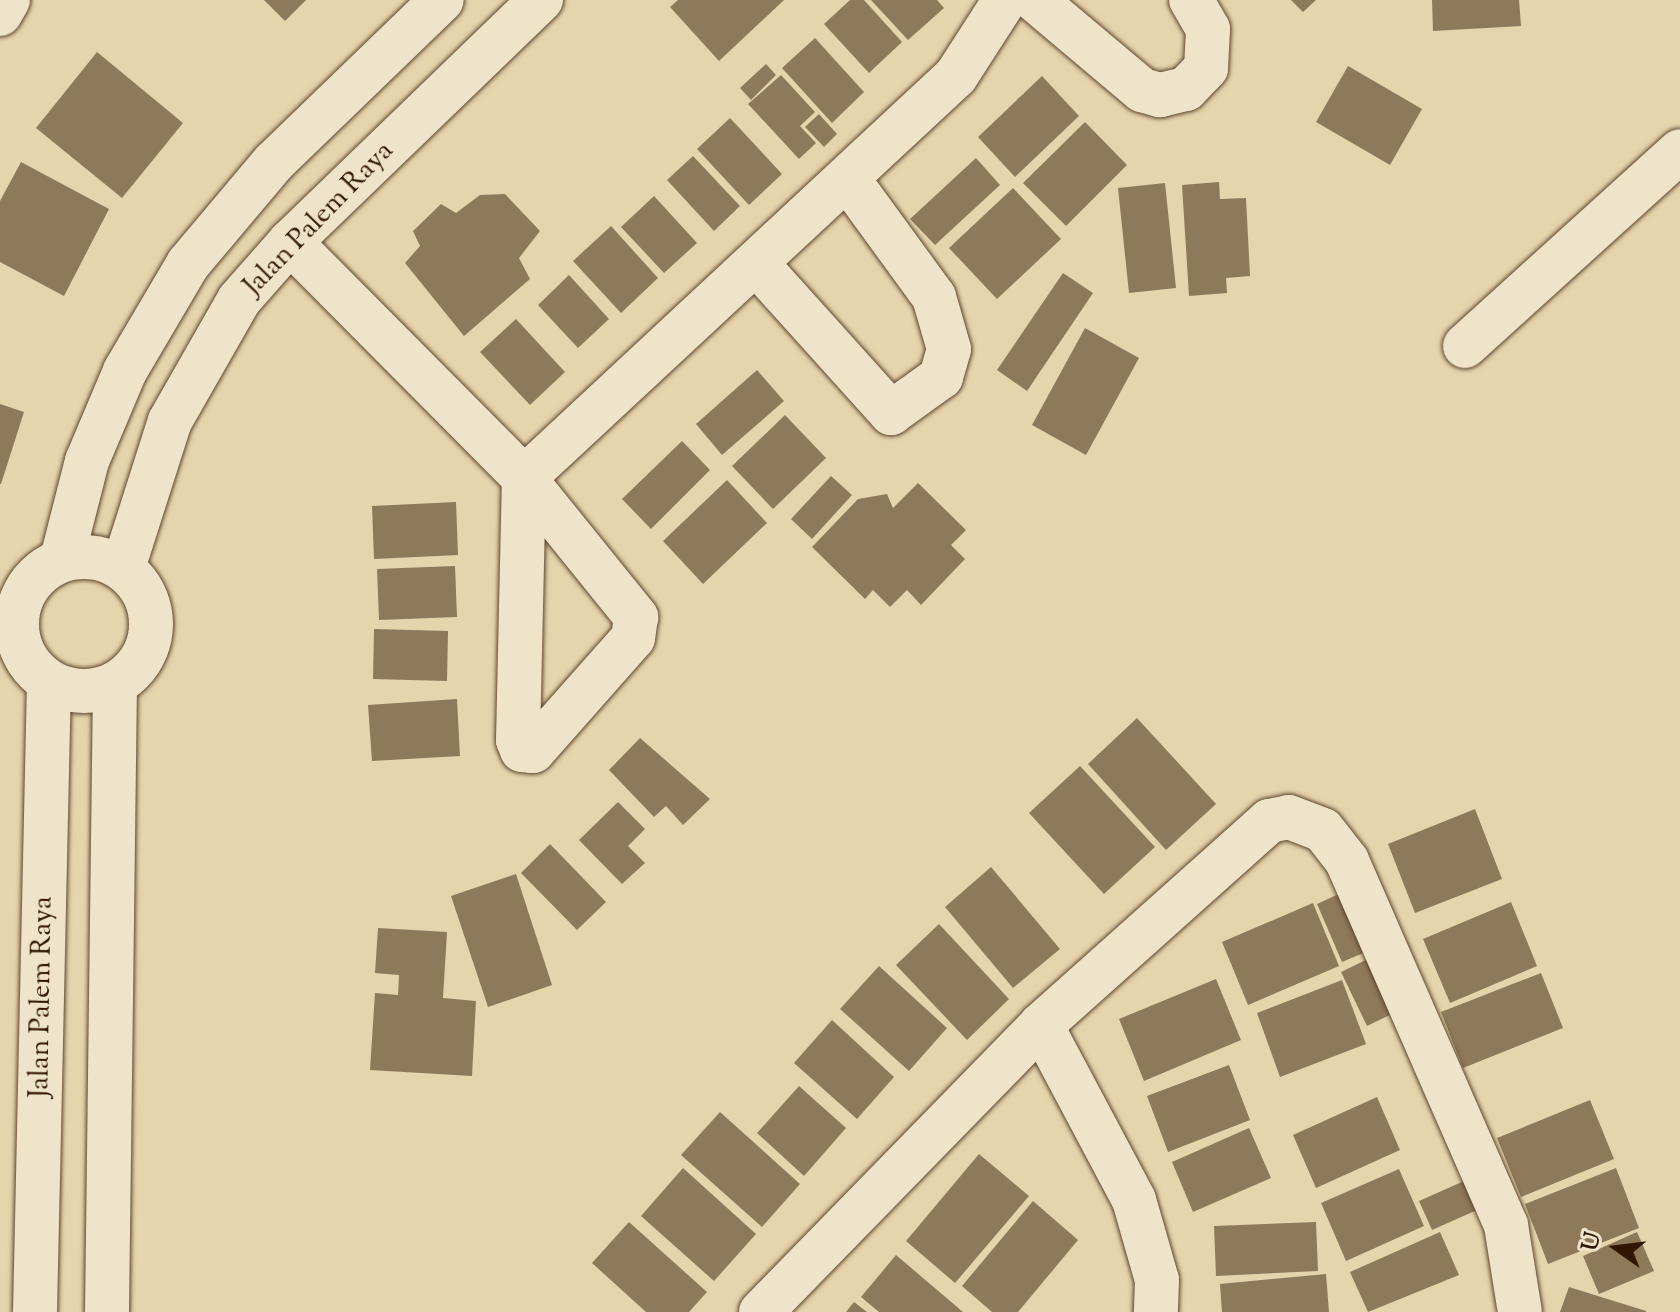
<!DOCTYPE html>
<style>
body{margin:0}
#map{position:relative;width:1680px;height:1312px;overflow:hidden;background:#e6d4ad;font-family:"Sorts Mill Goudy",serif}
div>[style]{position:absolute}
[style*='--x']{left:calc(var(--x)*1px);top:calc(var(--y)*1px);width:calc(var(--w)*1px);rotate:calc(var(--a)*1deg)}
.building>*{inset:0;background:#8f795b}
.roads{filter:drop-shadow(0 0 2px #5e462e) drop-shadow(0 0 2px #5e462e)}
.minor>*{height:44px;margin:-22px;padding:0 22px;transform-origin:22px;border-radius:22px;background:#efe3ca}
.minor>.ring{margin:-22px;padding:0;box-sizing:content-box;background:none;border:44px solid #efe3ca;border-radius:50%}
span{translate:-50% -50%;white-space:nowrap;text-align:center;line-height:1.15;-webkit-text-stroke:6px #efe3ca;paint-order:stroke}
.street-label{font-size:28px;color:#311703}
.north{position:absolute;left:1576px;top:1208px;width:80px;height:80px;-webkit-text-stroke:6px #efe3ca;paint-order:stroke;rotate:284deg;font-size:22px;font-weight:700;line-height:32px;text-align:center;color:#311703}
.north::after{content:'';display:block;margin:auto;width:28px;height:36px;background:#311703;clip-path:polygon(50% 0,100% 100%,50% 72%,0 100%)}
</style>
<div id="map">
<div class="building">
<i style="clip-path:polygon(264px 0,306px 0,285px 21px)"></i>
<i style="clip-path:polygon(678px 0,784px 0,719px 61px,670px 7px)"></i>
<i style="clip-path:polygon(850px 0,864px 0,902px 42px,869px 73px,824px 24px)"></i>
<i style="clip-path:polygon(871px 0,937px 0,944px 8px,908px 40px)"></i>
<i style="clip-path:polygon(1291px 0,1316px 0,1303px 12px)"></i>
<i style="clip-path:polygon(1432px 0,1519px 0,1521px 26px,1433px 31px)"></i>
<i style="clip-path:polygon(815px 38px,864px 92px,832px 123px,782px 68px)"></i>
<i style="clip-path:polygon(97px 52px,183px 123px,122px 198px,36px 128px)"></i>
<i style="clip-path:polygon(766px 64px,776px 75px,751px 100px,740px 88px)"></i>
<i style="clip-path:polygon(1348px 66px,1422px 109px,1390px 165px,1316px 122px)"></i>
<i style="clip-path:polygon(781px 75px,815px 112px,800px 126px,816px 143px,799px 159px,748px 104px)"></i>
<i style="clip-path:polygon(1042px 76px,1079px 116px,1015px 177px,978px 137px)"></i>
<i style="clip-path:polygon(819px 114px,837px 134px,824px 147px,805px 127px)"></i>
<i style="clip-path:polygon(730px 118px,782px 174px,749px 205px,697px 149px)"></i>
<i style="clip-path:polygon(1085px 122px,1127px 165px,1066px 226px,1023px 183px)"></i>
<i style="clip-path:polygon(693px 156px,740px 206px,714px 231px,667px 180px)"></i>
<i style="clip-path:polygon(976px 158px,1000px 185px,935px 245px,910px 219px)"></i>
<i style="clip-path:polygon(21px 162px,109px 209px,64px 296px,0 262px,0 201px)"></i>
<i style="clip-path:polygon(1219px 182px,1220px 199px,1246px 198px,1250px 276px,1226px 278px,1227px 293px,1189px 296px,1182px 185px)"></i>
<i style="clip-path:polygon(1165px 183px,1176px 288px,1129px 293px,1118px 188px)"></i>
<i style="clip-path:polygon(1013px 188px,1061px 239px,997px 299px,949px 248px)"></i>
<i style="clip-path:polygon(505px 194px,540px 231px,519px 258px,530px 279px,464px 336px,405px 263px,420px 246px,413px 231px,441px 204px,456px 213px,480px 195px)"></i>
<i style="clip-path:polygon(654px 196px,697px 243px,664px 273px,621px 227px)"></i>
<i style="clip-path:polygon(611px 226px,658px 278px,621px 313px,573px 261px)"></i>
<i style="clip-path:polygon(1063px 273px,1093px 293px,1027px 391px,997px 370px)"></i>
<i style="clip-path:polygon(569px 275px,609px 319px,578px 348px,538px 305px)"></i>
<i style="clip-path:polygon(516px 319px,565px 372px,530px 405px,480px 352px)"></i>
<i style="clip-path:polygon(1085px 328px,1139px 358px,1086px 455px,1032px 425px)"></i>
<i style="clip-path:polygon(757px 370px,784px 401px,722px 455px,696px 424px)"></i>
<i style="clip-path:polygon(0 404px,24px 412px,1px 484px,0 484px)"></i>
<i style="clip-path:polygon(785px 415px,826px 458px,773px 509px,732px 466px)"></i>
<i style="clip-path:polygon(682px 441px,710px 470px,651px 529px,622px 499px)"></i>
<i style="clip-path:polygon(831px 476px,852px 495px,812px 539px,791px 519px)"></i>
<i style="clip-path:polygon(727px 480px,767px 523px,703px 584px,663px 541px)"></i>
<i style="clip-path:polygon(918px 483px,966px 530px,951px 545px,965px 559px,921px 605px,907px 590px,890px 607px,873px 590px,865px 599px,812px 547px,858px 499px,887px 494px,893px 508px)"></i>
<i style="clip-path:polygon(456px 502px,458px 555px,374px 559px,372px 506px)"></i>
<i style="clip-path:polygon(455px 566px,457px 617px,379px 620px,377px 569px)"></i>
<i style="clip-path:polygon(374px 629px,448px 631px,447px 681px,373px 679px)"></i>
<i style="clip-path:polygon(457px 699px,460px 756px,372px 761px,368px 705px)"></i>
<i style="clip-path:polygon(1137px 718px,1216px 804px,1166px 850px,1088px 764px)"></i>
<i style="clip-path:polygon(640px 738px,710px 799px,683px 825px,666px 806px,654px 817px,609px 770px)"></i>
<i style="clip-path:polygon(1080px 766px,1155px 847px,1104px 894px,1029px 813px)"></i>
<i style="clip-path:polygon(618px 802px,645px 829px,628px 846px,645px 863px,622px 884px,579px 840px)"></i>
<i style="clip-path:polygon(1475px 809px,1502px 879px,1415px 913px,1388px 844px)"></i>
<i style="clip-path:polygon(550px 844px,606px 902px,577px 930px,521px 873px)"></i>
<i style="clip-path:polygon(991px 867px,1060px 949px,1013px 988px,945px 907px)"></i>
<i style="clip-path:polygon(516px 874px,552px 985px,488px 1007px,451px 896px)"></i>
<i style="clip-path:polygon(1343px 892px,1368px 951px,1342px 962px,1317px 904px)"></i>
<i style="clip-path:polygon(1511px 902px,1537px 966px,1450px 1003px,1423px 939px)"></i>
<i style="clip-path:polygon(1313px 903px,1339px 966px,1248px 1005px,1222px 942px)"></i>
<i style="clip-path:polygon(939px 924px,1009px 999px,967px 1040px,896px 965px)"></i>
<i style="clip-path:polygon(378px 928px,447px 932px,443px 998px,476px 1001px,472px 1076px,370px 1070px,375px 993px,398px 995px,399px 975px,375px 973px)"></i>
<i style="clip-path:polygon(1370px 958px,1396px 1012px,1367px 1026px,1341px 972px)"></i>
<i style="clip-path:polygon(879px 966px,947px 1028px,909px 1071px,840px 1009px)"></i>
<i style="clip-path:polygon(1541px 973px,1563px 1028px,1463px 1068px,1441px 1012px)"></i>
<i style="clip-path:polygon(1216px 979px,1241px 1040px,1144px 1081px,1119px 1019px)"></i>
<i style="clip-path:polygon(1342px 980px,1366px 1044px,1280px 1077px,1257px 1013px)"></i>
<i style="clip-path:polygon(832px 1020px,894px 1077px,857px 1119px,794px 1063px)"></i>
<i style="clip-path:polygon(1229px 1065px,1250px 1120px,1168px 1152px,1147px 1096px)"></i>
<i style="clip-path:polygon(799px 1086px,846px 1128px,804px 1176px,757px 1133px)"></i>
<i style="clip-path:polygon(1377px 1097px,1400px 1150px,1316px 1188px,1293px 1135px)"></i>
<i style="clip-path:polygon(1590px 1100px,1614px 1159px,1521px 1197px,1497px 1138px)"></i>
<i style="clip-path:polygon(720px 1112px,800px 1184px,762px 1227px,681px 1155px)"></i>
<i style="clip-path:polygon(1249px 1128px,1271px 1178px,1193px 1212px,1172px 1162px)"></i>
<i style="clip-path:polygon(979px 1154px,1029px 1196px,955px 1283px,906px 1241px)"></i>
<i style="clip-path:polygon(683px 1168px,756px 1234px,714px 1281px,641px 1216px)"></i>
<i style="clip-path:polygon(1616px 1168px,1639px 1228px,1548px 1264px,1525px 1204px)"></i>
<i style="clip-path:polygon(1399px 1169px,1424px 1226px,1346px 1261px,1321px 1203px)"></i>
<i style="clip-path:polygon(1464px 1181px,1477px 1210px,1432px 1230px,1419px 1201px)"></i>
<i style="clip-path:polygon(1033px 1201px,1078px 1240px,1018px 1312px,992px 1312px,962px 1286px)"></i>
<i style="clip-path:polygon(629px 1222px,707px 1292px,689px 1312px,646px 1312px,592px 1263px)"></i>
<i style="clip-path:polygon(1316px 1222px,1318px 1271px,1216px 1276px,1214px 1226px)"></i>
<i style="clip-path:polygon(1440px 1232px,1459px 1275px,1368px 1312px,1350px 1272px)"></i>
<i style="clip-path:polygon(1637px 1232px,1654px 1271px,1599px 1294px,1583px 1256px)"></i>
<i style="clip-path:polygon(896px 1255px,963px 1312px,879px 1312px,861px 1297px)"></i>
<i style="clip-path:polygon(1326px 1274px,1329px 1312px,1222px 1312px,1220px 1284px)"></i>
<i style="clip-path:polygon(1569px 1287px,1646px 1311px,1646px 1312px,1560px 1312px)"></i>
<i style="clip-path:polygon(854px 1302px,867px 1312px,846px 1312px)"></i>
</div>
<div class="roads">
<div class="minor">
<i style="--x:1035;--y:0;--w:140;--a:40.1"></i>
<i style="--x:1142;--y:90;--w:19;--a:16"></i>
<i style="--x:1160;--y:95;--w:27;--a:-13"></i>
<i style="--x:1186;--y:89;--w:29;--a:-46"></i>
<i style="--x:1206;--y:68;--w:39;--a:-87"></i>
<i style="--x:1208;--y:29;--w:34;--a:-120"></i>
<i style="--x:0;--y:14;--w:16;--a:-60"></i>
<i style="--x:290;--y:242;--w:332;--a:45.2"></i>
<i style="--x:524;--y:478;--w:179;--a:51.1"></i>
<i style="--x:636;--y:617;--w:21;--a:98"></i>
<i style="--x:633;--y:638;--w:151;--a:131.5"></i>
<i style="--x:533;--y:751;--w:11;--a:-175"></i>
<i style="--x:522;--y:750;--w:11;--a:-112"></i>
<i style="--x:518;--y:740;--w:262;--a:-88.7"></i>
<i style="--x:524;--y:478;--w:590;--a:-42.94"></i>
<i style="--x:956;--y:76;--w:90;--a:-57.2"></i>
<i style="--x:756;--y:263;--w:202;--a:48"></i>
<i style="--x:891;--y:413;--w:62;--a:-35.8"></i>
<i style="--x:941;--y:377;--w:29;--a:-74"></i>
<i style="--x:949;--y:349;--w:54;--a:-106.1"></i>
<i style="--x:934;--y:297;--w:146;--a:-126.1"></i>
<i style="--x:1465;--y:346;--w:290;--a:-42.2"></i>
<i class="ring" style="left:17px;top:557px;width:90px;height:90px"></i>
<i style="--x:62;--y:559;--w:101;--a:-75.7"></i>
<i style="--x:87;--y:461;--w:98;--a:-67.1"></i>
<i style="--x:125;--y:371;--w:124;--a:-59.5"></i>
<i style="--x:188;--y:264;--w:133;--a:-49.9"></i>
<i style="--x:274;--y:162;--w:233;--a:-44"></i>
<i style="--x:123;--y:568;--w:154;--a:-72.3"></i>
<i style="--x:170;--y:421;--w:139;--a:-60.3"></i>
<i style="--x:239;--y:300;--w:77;--a:-48.7"></i>
<i style="--x:290;--y:242;--w:349;--a:-44"></i>
<i style="--x:1041;--y:1025;--w:198;--a:62"></i>
<i style="--x:1134;--y:1200;--w:83;--a:74"></i>
<i style="--x:1157;--y:1280;--w:32;--a:92"></i>
<i style="--x:35;--y:1312;--w:630;--a:-88.73"></i>
<i style="--x:107;--y:1312;--w:628;--a:-89.27"></i>
<i style="--x:761;--y:1312;--w:401;--a:-45.7"></i>
<i style="--x:1041;--y:1025;--w:306;--a:-41.8"></i>
<i style="--x:1269;--y:821;--w:20;--a:-11"></i>
<i style="--x:1289;--y:817;--w:36;--a:21"></i>
<i style="--x:1323;--y:830;--w:39;--a:52"></i>
<i style="--x:1347;--y:861;--w:397;--a:66.4"></i>
<i style="--x:1506;--y:1225;--w:88;--a:80.9"></i>
</div>
</div>
<div class="street-label">
<span style="left:319px;top:219px;rotate:-46deg">Jalan Palem Raya</span>
<span style="left:42px;top:997px;rotate:-89deg">Jalan Palem Raya</span>
</div>
<div class="north">U</div>
</div>
